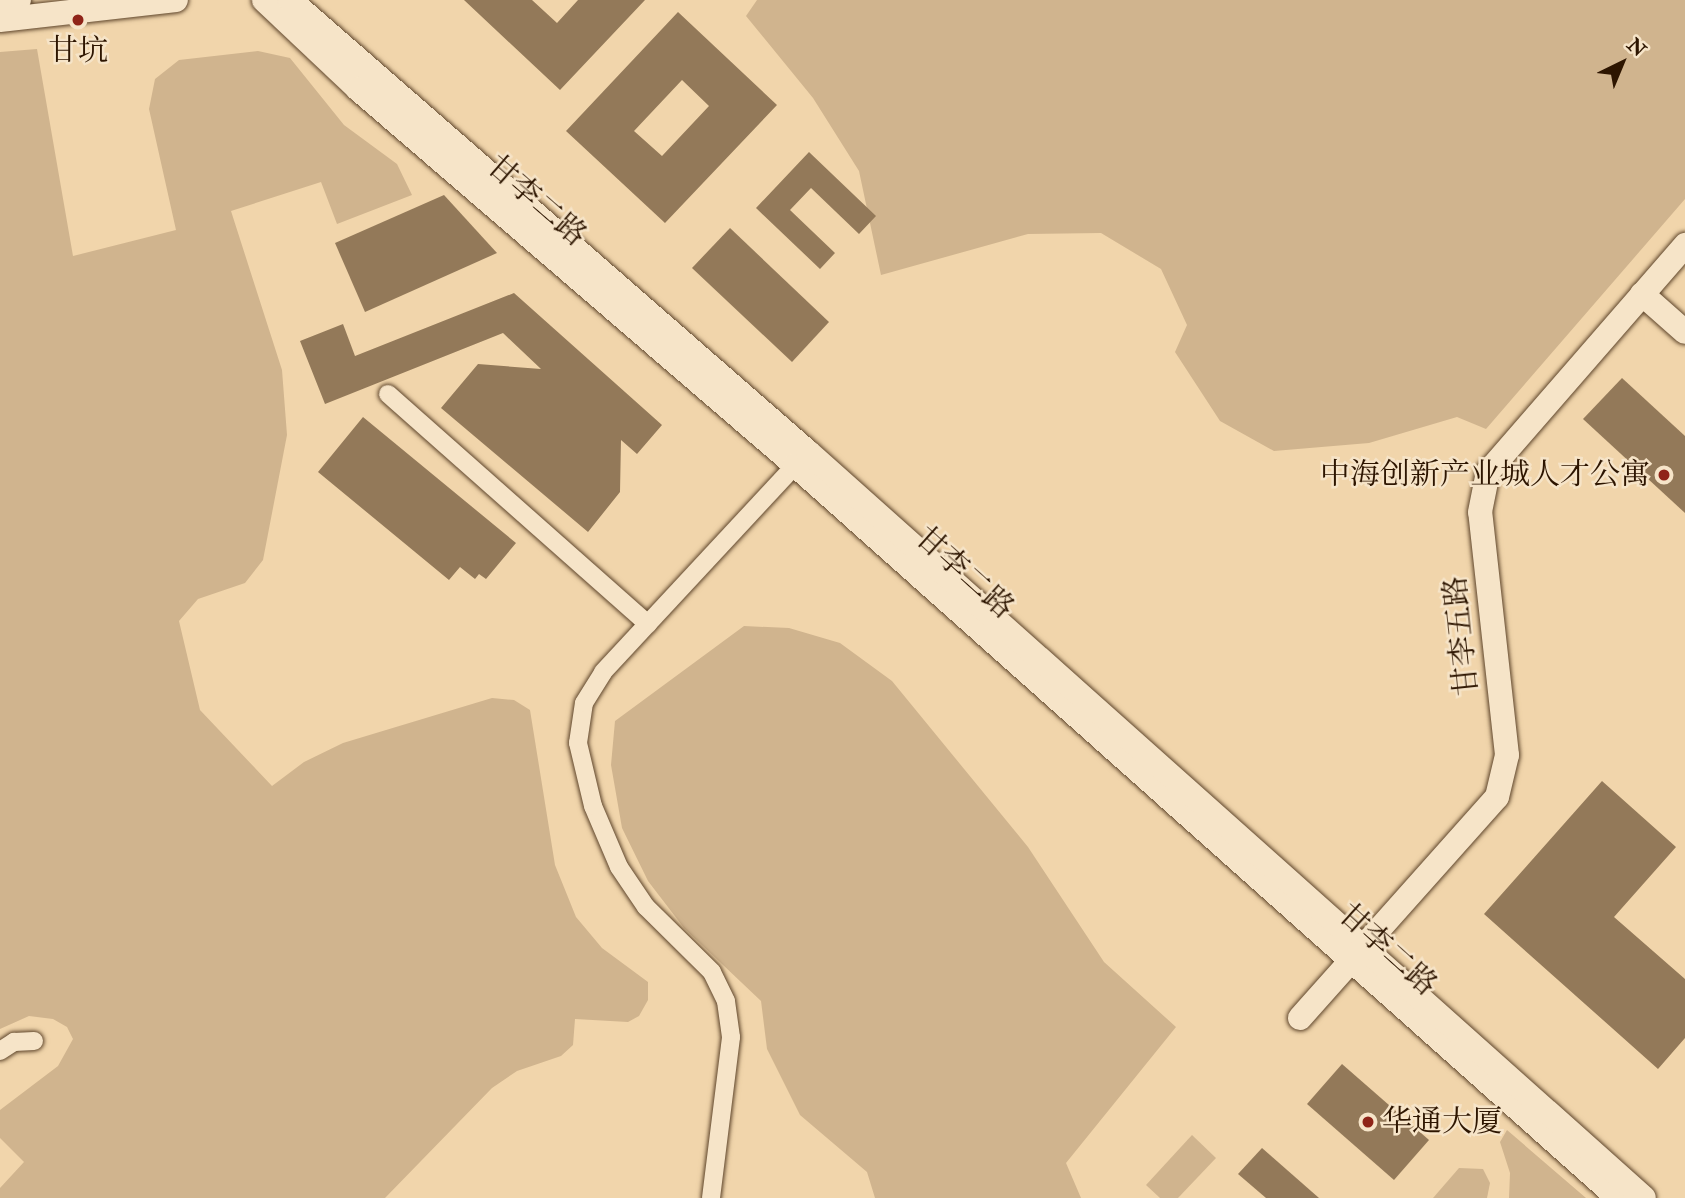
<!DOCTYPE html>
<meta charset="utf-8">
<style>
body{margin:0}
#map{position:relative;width:1685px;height:1198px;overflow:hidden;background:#f1d5ab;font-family:"IM FELL Double Pica","Noto Serif SC",serif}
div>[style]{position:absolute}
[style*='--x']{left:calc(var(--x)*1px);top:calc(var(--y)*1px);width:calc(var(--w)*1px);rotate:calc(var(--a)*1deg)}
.green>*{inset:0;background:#d0b48e}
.building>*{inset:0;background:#937959}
.roads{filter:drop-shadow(0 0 2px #5e452b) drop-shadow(0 0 2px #5e452b)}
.street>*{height:18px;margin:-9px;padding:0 9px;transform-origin:9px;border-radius:9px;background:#f6e4c8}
.secondary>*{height:24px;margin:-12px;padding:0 12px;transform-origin:12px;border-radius:12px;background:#f6e4c8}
.dots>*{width:19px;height:19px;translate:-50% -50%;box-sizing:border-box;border:4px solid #f6e4c8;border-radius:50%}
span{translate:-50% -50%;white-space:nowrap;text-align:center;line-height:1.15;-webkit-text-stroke:5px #f6e4c8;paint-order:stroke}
.poi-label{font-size:30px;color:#2d1500}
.right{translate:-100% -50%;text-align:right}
.left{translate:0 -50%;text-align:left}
.street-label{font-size:30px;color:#2d1500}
.north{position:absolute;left:1587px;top:28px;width:70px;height:70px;-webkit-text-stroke:5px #f6e4c8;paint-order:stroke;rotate:43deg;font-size:19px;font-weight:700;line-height:28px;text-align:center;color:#2d1500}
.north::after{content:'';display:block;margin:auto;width:24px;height:32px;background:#2d1500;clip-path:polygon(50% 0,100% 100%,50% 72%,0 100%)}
</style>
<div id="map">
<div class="green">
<i style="clip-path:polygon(757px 0,1685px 0,1685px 199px,1486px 429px,1457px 417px,1369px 443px,1274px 451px,1220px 421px,1175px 352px,1187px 325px,1161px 269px,1101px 233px,1028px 234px,881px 275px,859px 171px,813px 98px,746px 16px)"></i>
<i style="clip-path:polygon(37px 49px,73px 256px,176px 230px,149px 109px,155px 79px,179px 60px,258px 51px,290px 58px,344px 125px,397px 164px,412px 195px,337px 224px,321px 182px,231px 211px,282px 370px,287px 435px,263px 560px,245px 583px,198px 599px,179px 621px,200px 710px,272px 786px,304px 762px,343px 743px,492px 698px,514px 700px,530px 710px,555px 865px,576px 917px,602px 948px,648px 982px,648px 1000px,639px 1016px,628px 1022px,575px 1019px,573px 1045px,561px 1056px,517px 1071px,492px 1088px,385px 1198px,0 1198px,0 1188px,24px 1162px,0 1138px,0 1110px,58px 1066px,73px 1039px,67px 1027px,53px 1019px,29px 1016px,0 1029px,0 52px)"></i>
<i style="clip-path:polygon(744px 626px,789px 628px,840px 643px,892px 681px,1028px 847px,1104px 962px,1176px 1027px,1066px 1163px,1081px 1198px,875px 1198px,867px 1172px,800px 1115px,767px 1049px,761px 1001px,684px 928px,648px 881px,622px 828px,611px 765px,615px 721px)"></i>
<i style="clip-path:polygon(1507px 1130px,1586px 1198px,1509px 1198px,1510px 1173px,1500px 1142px)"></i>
<i style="clip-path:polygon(1192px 1135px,1216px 1158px,1178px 1198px,1160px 1198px,1146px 1185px)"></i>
<i style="clip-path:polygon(1459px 1168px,1483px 1169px,1490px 1183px,1487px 1198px,1433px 1198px)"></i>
</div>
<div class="building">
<i style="clip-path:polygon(464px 0,532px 0,557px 23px,578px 0,645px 0,560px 90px)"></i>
<i style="clip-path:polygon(evenodd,678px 12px,777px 105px,665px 223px,566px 131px,678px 12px,682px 80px,709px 106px,662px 156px,634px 131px,682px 80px)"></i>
<i style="clip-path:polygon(809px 152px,876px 216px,859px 234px,811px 188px,790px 210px,835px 253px,820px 269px,756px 208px)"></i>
<i style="clip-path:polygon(444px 195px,497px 253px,365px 312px,335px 243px)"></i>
<i style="clip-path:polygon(730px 228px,829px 322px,792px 362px,692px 268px)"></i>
<i style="clip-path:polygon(514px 293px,662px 425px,637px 454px,621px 440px,620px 492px,588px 532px,441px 408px,478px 364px,541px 369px,503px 333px,325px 404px,300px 341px,343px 324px,355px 356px)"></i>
<i style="clip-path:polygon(1622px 378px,1685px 436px,1685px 513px,1583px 419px)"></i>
<i style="clip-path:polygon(363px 417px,516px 543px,486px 579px,479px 574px,475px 579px,460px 567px,449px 580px,318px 472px)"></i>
<i style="clip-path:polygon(1602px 781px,1676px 847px,1614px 917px,1685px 979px,1685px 1038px,1658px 1069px,1484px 914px)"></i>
<i style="clip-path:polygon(1342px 1064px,1429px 1140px,1394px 1180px,1307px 1104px)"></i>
<i style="clip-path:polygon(1262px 1148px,1319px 1198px,1266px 1198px,1238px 1174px)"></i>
</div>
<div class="roads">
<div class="street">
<i style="--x:388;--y:394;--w:347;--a:41.5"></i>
<i style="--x:0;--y:1051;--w:17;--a:-33"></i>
<i style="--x:14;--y:1042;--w:20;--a:-3"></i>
<i style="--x:711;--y:1198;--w:162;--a:-82.9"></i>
<i style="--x:731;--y:1037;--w:36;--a:-98"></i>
<i style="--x:726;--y:1001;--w:32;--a:-116"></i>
<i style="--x:712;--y:972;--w:93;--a:-135.4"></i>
<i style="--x:646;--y:907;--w:48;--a:-124"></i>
<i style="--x:619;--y:867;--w:66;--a:-113.1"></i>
<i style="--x:593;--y:806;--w:65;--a:-103.4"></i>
<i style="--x:578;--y:743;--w:40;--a:-81.5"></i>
<i style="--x:584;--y:703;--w:36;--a:-58"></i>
<i style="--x:603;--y:672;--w:294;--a:-47.1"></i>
</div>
<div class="secondary">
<i style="--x:264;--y:0;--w:129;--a:43.4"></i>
<i style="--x:358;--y:89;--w:576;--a:40.71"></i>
<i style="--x:795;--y:465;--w:1102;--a:41.69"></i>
<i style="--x:290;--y:0;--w:687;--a:41.11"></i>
<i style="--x:808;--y:452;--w:1120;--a:41.74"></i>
<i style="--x:0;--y:2;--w:19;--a:-6"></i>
<i style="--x:0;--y:20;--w:177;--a:-6.5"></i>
<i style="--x:1642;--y:294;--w:57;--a:41.5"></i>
<i style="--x:1300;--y:1018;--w:296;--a:-48.3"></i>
<i style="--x:1497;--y:797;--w:43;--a:-76.6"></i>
<i style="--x:1507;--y:755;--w:244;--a:-96.3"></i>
<i style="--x:1480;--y:512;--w:41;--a:-78.7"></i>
<i style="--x:1488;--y:472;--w:301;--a:-49"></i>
</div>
</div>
<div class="dots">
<i style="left:78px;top:20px;background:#8f2418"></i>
<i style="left:1664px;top:475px;background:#8f2418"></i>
<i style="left:1368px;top:1122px;background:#8f2418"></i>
</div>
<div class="poi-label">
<span style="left:78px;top:51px">甘坑</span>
<span class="right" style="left:1650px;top:475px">中海创新产业城人才公寓</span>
<span class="left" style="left:1382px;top:1122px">华通大厦</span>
</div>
<div class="street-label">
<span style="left:536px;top:201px;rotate:41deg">甘李二路</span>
<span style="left:964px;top:573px;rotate:42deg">甘李二路</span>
<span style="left:1462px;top:636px;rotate:-96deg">甘李五路</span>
<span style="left:1387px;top:950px;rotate:42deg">甘李二路</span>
</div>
<div class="north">N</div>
</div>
